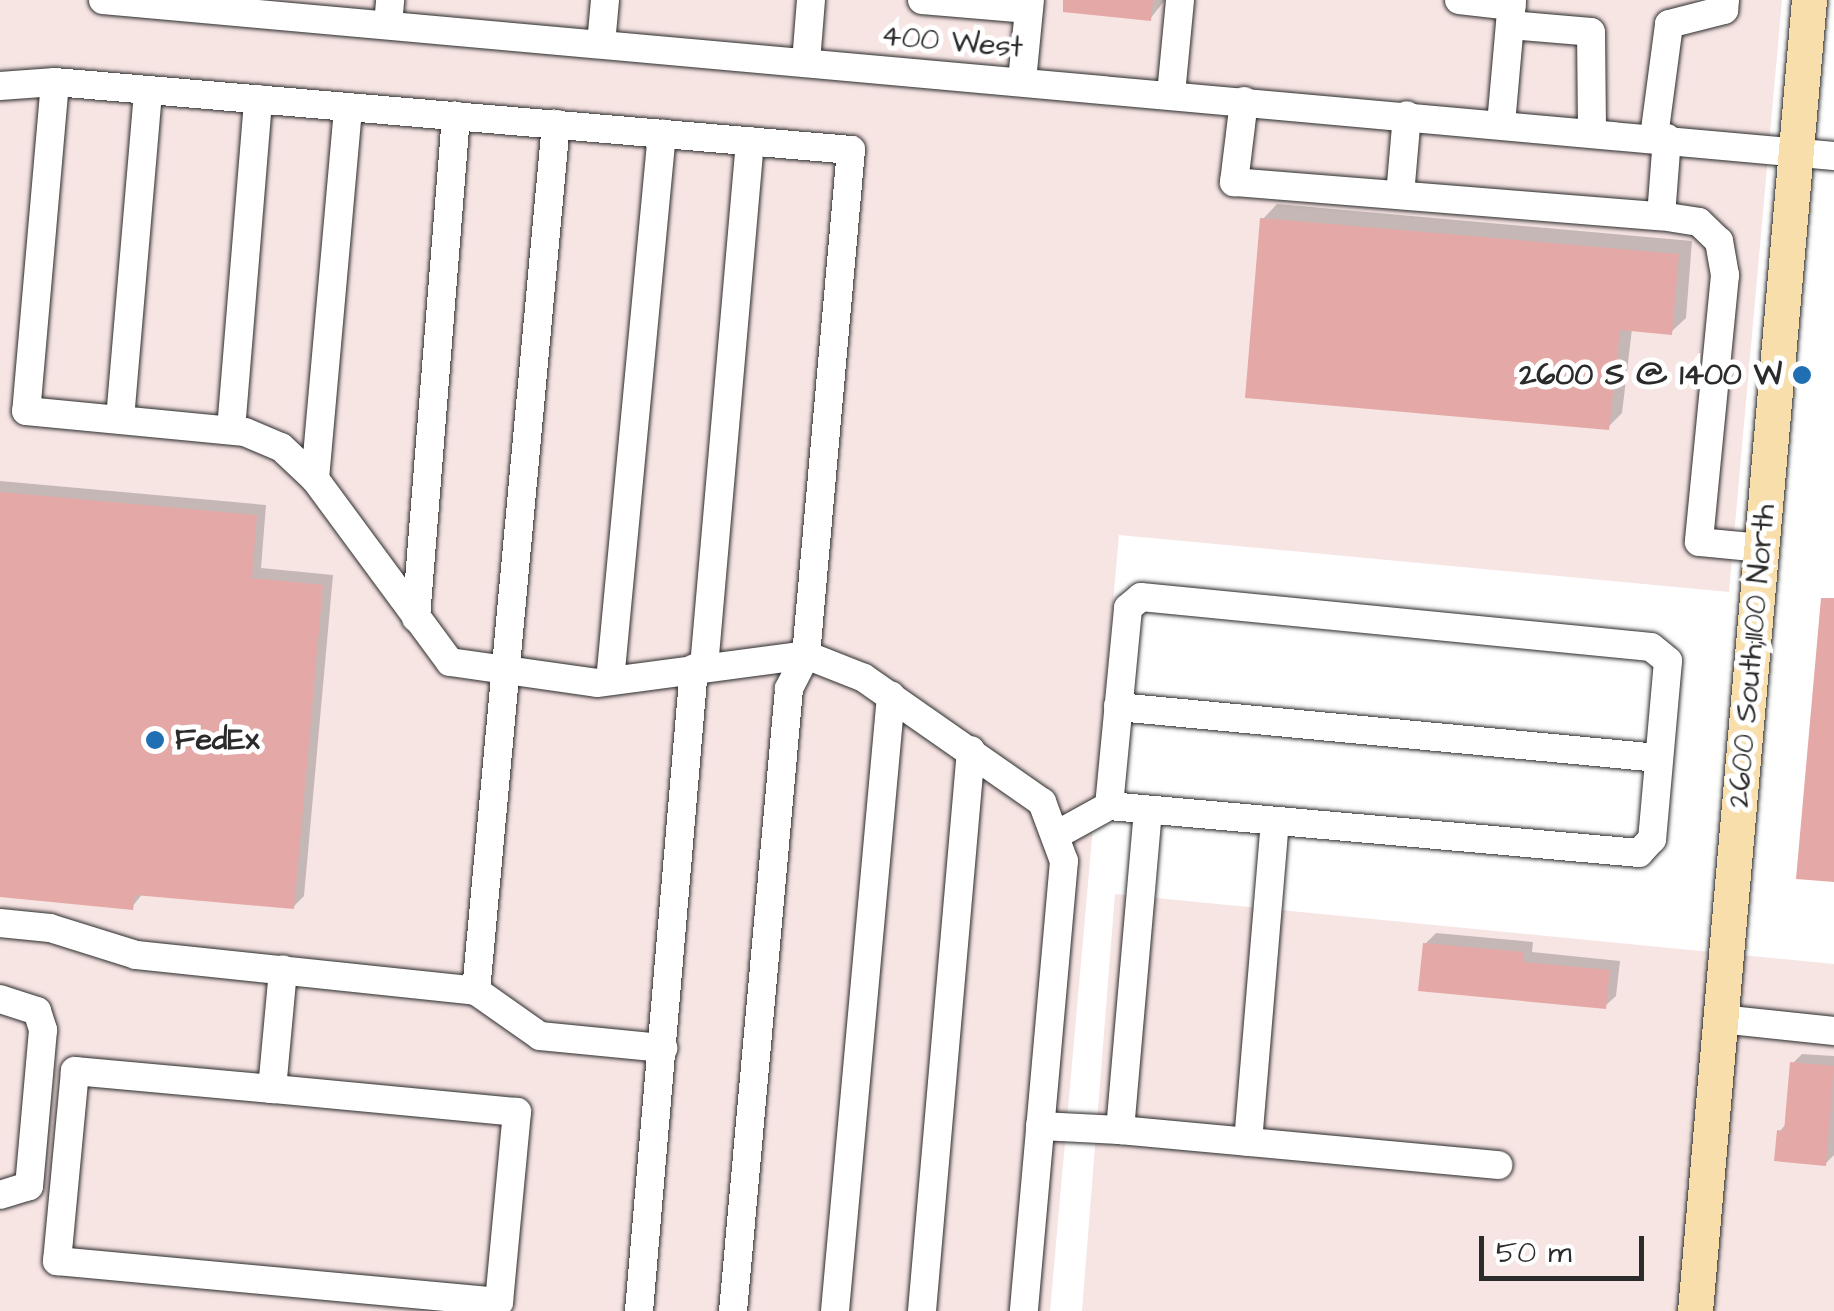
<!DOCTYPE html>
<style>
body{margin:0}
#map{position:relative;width:1834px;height:1311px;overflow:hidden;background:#fff;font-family:"Architects Daughter",sans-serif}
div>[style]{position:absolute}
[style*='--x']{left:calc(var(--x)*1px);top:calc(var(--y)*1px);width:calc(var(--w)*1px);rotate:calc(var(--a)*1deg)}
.built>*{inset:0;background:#f7e5e4}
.shadow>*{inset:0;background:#0003}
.building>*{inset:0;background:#e4a9a6}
.roads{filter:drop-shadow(0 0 2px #2b2b2b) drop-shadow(0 0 2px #2b2b2b)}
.minor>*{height:28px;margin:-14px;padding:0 14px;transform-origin:14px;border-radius:14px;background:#fff}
.major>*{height:35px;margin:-17.5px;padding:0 17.5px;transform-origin:17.5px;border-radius:17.5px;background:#f8deab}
.dots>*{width:28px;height:28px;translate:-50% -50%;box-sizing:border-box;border:5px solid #fff;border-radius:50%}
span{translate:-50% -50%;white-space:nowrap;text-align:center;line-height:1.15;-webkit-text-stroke:10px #fff;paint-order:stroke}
.street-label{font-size:30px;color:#2b2b2b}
.poi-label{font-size:30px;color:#2b2b2b;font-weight:700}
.right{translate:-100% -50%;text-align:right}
.left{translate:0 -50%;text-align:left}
.scale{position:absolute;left:1479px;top:1236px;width:165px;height:45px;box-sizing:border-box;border:5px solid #2b2b2b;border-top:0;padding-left:12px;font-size:30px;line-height:35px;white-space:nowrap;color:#2b2b2b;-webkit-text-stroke:8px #fff;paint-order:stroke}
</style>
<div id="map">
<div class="built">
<i style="clip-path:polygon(0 0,1782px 0,1729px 592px,1119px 535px,1050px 1311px,0 1311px)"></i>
<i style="clip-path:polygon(1115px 894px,1834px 964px,1834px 1311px,1082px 1311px)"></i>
</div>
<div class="shadow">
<i style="clip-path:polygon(1074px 0,1165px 0,1150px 19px)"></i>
<i style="clip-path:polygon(1277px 204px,1692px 241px,1686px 318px,1671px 332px,1632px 329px,1622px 413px,1608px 427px,1263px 219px)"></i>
<i style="clip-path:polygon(0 481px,266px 505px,261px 568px,333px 575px,304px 896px,293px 907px,143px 893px,132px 907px,0 895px)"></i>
<i style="clip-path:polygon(1436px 933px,1533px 942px,1532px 952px,1620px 961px,1616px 996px,1605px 1006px,1425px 944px)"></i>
<i style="clip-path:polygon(1802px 1054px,1834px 1056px,1834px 1155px,1826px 1163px,1779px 1132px,1787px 1123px,1792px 1064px)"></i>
</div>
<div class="building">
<i style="clip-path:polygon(1063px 0,1153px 0,1151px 21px,1063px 12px)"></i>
<i style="clip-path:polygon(1260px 218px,1679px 254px,1672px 335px,1620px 330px,1609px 430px,1245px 398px)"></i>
<i style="clip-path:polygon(0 492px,257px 515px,252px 578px,323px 585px,294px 909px,135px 895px,133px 910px,0 897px)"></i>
<i style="clip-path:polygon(1821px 598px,1834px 598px,1834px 882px,1796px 879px)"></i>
<i style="clip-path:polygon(1423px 943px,1524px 952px,1523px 962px,1610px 970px,1606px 1009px,1418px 991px)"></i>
<i style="clip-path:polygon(1790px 1062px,1834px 1066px,1826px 1166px,1774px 1161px,1777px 1130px,1784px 1131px)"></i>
</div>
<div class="roads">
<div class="minor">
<i style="--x:103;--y:0;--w:1738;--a:5.15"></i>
<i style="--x:922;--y:0;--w:107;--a:4.8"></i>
<i style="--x:1459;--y:0;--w:53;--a:6.5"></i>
<i style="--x:388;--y:25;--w:25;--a:-85"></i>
<i style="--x:1510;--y:25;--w:81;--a:4.9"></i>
<i style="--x:1591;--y:32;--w:100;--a:89.4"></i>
<i style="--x:601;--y:44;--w:44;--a:-84.8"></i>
<i style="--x:806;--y:62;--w:62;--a:-85.4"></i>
<i style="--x:1022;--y:81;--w:81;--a:-84.4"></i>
<i style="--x:55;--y:82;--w:330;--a:95"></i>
<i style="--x:26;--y:411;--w:220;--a:5.5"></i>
<i style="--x:245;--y:432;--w:39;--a:23"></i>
<i style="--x:281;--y:447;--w:47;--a:43.3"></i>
<i style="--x:315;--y:479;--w:227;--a:53.6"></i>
<i style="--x:450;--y:662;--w:148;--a:8.1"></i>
<i style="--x:597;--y:683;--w:211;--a:-7.6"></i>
<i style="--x:806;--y:655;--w:62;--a:21.6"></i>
<i style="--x:864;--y:678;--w:217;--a:34.9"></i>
<i style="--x:1042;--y:802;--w:63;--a:69.6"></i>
<i style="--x:1064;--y:861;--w:452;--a:95.1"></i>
<i style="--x:0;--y:86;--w:55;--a:-4.2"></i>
<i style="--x:55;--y:82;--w:799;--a:4.88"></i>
<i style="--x:851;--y:150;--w:507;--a:95.09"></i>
<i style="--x:806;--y:655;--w:38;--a:117"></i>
<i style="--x:789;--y:689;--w:625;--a:95.14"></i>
<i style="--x:1171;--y:94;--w:94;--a:-84.5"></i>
<i style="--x:1244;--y:101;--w:82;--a:97"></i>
<i style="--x:1234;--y:182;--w:428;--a:4.6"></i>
<i style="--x:1501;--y:124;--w:124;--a:-84.9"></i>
<i style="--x:1654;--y:137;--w:114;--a:-82.4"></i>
<i style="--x:1669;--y:24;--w:57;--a:-14.3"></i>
<i style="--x:1724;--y:10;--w:10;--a:-84"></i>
<i style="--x:1667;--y:138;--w:78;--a:94.4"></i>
<i style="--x:1661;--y:216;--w:38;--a:9"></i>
<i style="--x:1699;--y:222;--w:28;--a:44"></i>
<i style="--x:1719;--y:241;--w:35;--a:80"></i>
<i style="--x:1725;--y:275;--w:268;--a:95.6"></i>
<i style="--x:1699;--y:542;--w:62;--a:5.5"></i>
<i style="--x:1400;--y:195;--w:80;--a:-85"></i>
<i style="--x:120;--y:419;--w:330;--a:-85.1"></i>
<i style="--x:231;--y:430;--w:332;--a:-85.3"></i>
<i style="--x:315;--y:479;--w:373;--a:-84.9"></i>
<i style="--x:416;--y:618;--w:504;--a:-85.44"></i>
<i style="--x:704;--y:667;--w:528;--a:-85"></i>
<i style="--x:610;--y:681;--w:550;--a:-84.58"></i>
<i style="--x:1118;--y:707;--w:543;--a:5.39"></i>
<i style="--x:1058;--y:834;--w:58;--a:-28.8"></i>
<i style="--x:1109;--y:806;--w:199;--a:-84.5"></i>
<i style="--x:1128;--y:608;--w:17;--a:-40"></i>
<i style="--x:1141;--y:597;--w:512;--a:5.6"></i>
<i style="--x:1651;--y:647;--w:22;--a:39"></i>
<i style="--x:1668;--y:661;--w:179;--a:95.1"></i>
<i style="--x:1652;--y:839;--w:19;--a:133"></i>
<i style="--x:1639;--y:853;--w:532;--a:-174.93"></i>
<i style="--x:0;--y:923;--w:50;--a:5.7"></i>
<i style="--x:50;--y:928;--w:90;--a:17.4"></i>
<i style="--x:136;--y:955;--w:342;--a:6"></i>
<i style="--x:476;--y:991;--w:78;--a:35.1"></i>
<i style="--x:540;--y:1036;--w:124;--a:5.6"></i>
<i style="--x:476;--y:991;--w:871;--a:-84.73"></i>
<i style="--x:0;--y:999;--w:39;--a:18"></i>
<i style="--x:37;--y:1011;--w:20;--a:72"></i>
<i style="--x:43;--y:1030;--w:157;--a:95.1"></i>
<i style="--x:29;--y:1186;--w:30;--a:163"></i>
<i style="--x:1720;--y:1019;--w:115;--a:6"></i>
<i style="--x:272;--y:1089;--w:198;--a:-174.8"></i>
<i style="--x:75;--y:1071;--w:191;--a:95.4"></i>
<i style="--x:57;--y:1261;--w:444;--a:5.3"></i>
<i style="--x:499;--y:1302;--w:191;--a:-84.6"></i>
<i style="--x:517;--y:1112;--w:246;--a:-174.6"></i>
<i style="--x:272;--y:1089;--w:120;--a:-84.7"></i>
<i style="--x:1040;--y:1126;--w:80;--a:2.9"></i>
<i style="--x:1120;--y:1130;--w:321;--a:-85"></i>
<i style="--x:1120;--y:1130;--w:380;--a:5.3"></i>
<i style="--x:1248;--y:1142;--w:322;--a:-85.2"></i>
<i style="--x:639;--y:1311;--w:645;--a:-85.11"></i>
<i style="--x:835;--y:1311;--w:618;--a:-84.8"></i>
<i style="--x:922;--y:1311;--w:563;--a:-85.01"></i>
</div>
<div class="major">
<i style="--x:1695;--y:1311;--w:1316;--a:-85.03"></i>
</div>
</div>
<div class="dots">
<i style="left:1802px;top:375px;background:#1f6fb2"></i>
<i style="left:155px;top:740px;background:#1f6fb2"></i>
</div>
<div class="street-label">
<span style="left:952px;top:42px;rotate:5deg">400 West</span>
<span style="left:1752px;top:656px;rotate:-85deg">2600 South;1100 North</span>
</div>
<div class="poi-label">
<span class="right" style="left:1782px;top:375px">2600 S @ 1400 W</span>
<span class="left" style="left:175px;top:740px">FedEx</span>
</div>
<div class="scale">50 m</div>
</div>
